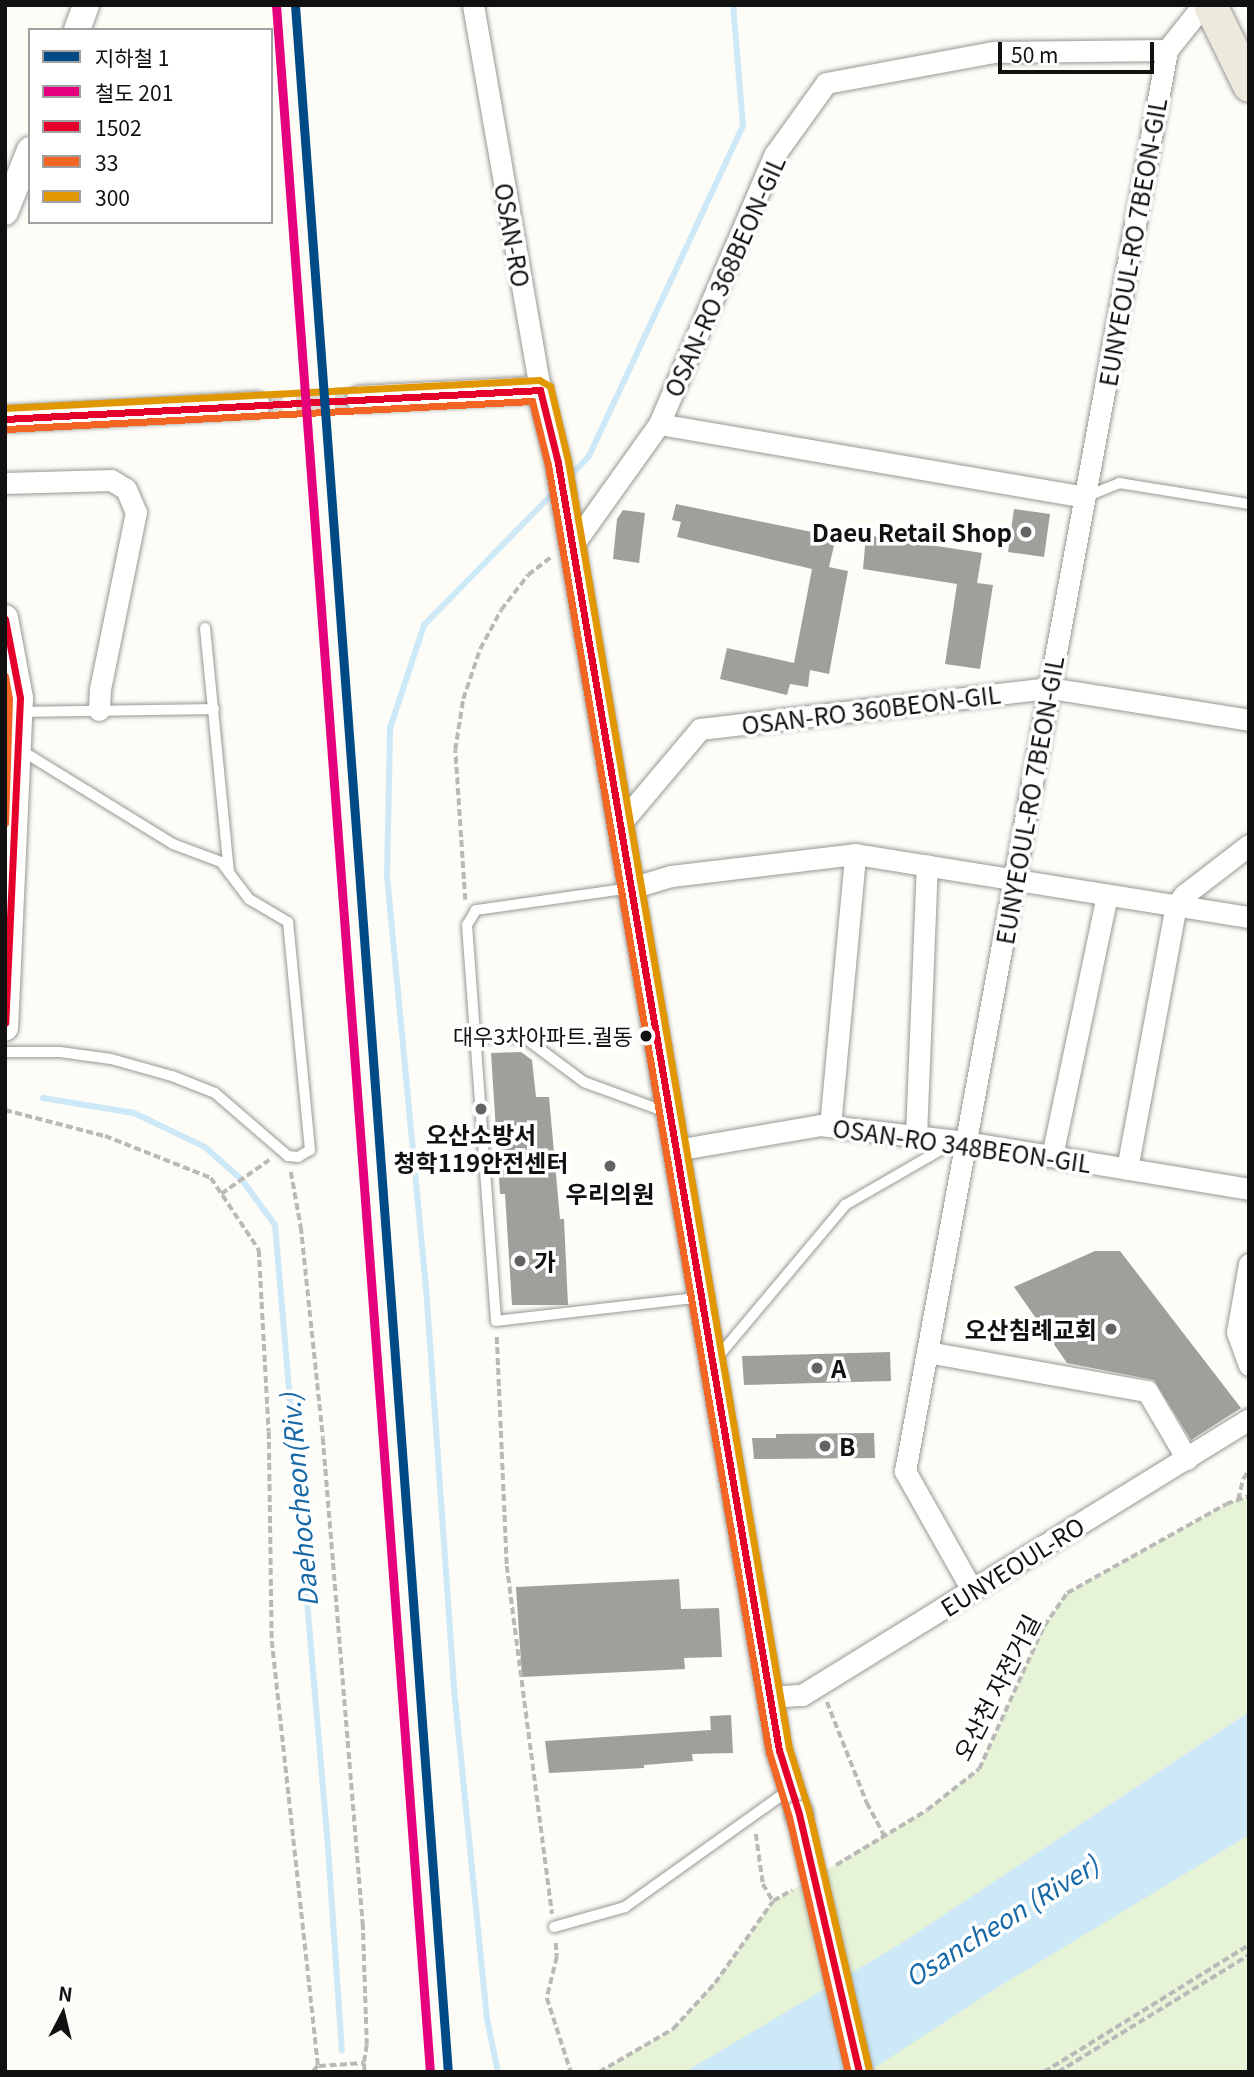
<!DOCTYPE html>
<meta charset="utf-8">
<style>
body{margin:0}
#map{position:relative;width:1254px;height:2077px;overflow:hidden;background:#fdfcf7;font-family:Georgia,"Noto Sans KR",serif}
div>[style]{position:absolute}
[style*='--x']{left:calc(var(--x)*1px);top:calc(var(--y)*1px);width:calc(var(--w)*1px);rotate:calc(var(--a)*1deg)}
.green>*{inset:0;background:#e7f3d7}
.water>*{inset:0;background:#cde8f7}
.stream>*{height:6px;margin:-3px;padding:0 3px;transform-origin:3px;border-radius:3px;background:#cde8f7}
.building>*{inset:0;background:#a19f9c}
.tertiary-tunnel>*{height:26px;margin-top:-13px;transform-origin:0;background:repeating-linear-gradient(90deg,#dad9d4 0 26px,transparent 0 39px)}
.path>*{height:3.5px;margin-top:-1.75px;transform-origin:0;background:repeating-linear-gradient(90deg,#b9b9b8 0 7px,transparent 0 10.5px)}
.roads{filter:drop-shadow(0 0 2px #979795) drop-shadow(0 0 2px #979795)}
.service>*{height:10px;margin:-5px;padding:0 5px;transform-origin:5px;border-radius:5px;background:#fffffe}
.minor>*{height:21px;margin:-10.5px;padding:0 10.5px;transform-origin:10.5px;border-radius:10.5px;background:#fffffe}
.tertiary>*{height:26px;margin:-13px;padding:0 13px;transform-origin:13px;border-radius:13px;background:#fffffe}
.primary>*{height:33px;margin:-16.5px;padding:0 16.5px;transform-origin:16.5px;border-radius:16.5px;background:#ede9dc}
.bridges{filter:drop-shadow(0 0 2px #979795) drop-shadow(0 0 2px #979795)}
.tertiary-bridge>*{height:26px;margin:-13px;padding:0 13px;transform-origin:13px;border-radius:13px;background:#fffffe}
.bus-1>*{height:7px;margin:-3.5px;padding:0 3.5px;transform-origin:3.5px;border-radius:3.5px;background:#e4002b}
.bus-2>*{height:7px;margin:-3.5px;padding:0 3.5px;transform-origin:3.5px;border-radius:3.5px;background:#f26522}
.bus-3>*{height:7px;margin:-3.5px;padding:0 3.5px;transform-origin:3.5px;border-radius:3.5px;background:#e09702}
.rail-1>*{height:9px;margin:-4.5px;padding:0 4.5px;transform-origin:4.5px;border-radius:4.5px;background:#e5007d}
.metro-1>*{height:9px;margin:-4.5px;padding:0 4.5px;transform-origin:4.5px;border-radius:4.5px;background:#004a85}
.dots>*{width:19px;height:19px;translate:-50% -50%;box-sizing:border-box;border:4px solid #fff;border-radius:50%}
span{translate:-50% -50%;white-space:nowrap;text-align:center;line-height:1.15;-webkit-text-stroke:7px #fff;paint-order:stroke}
.bus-label{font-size:22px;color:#111}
.right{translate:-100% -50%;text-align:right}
.street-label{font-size:24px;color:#111}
.poi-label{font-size:24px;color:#111;font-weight:700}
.left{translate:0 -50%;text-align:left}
.water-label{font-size:26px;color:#1768a6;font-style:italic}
.frame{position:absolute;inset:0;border:7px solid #111;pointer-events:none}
.legend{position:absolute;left:28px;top:28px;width:245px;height:196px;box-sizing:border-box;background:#fff;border:2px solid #a0a0a0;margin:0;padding:9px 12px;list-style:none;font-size:21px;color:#111}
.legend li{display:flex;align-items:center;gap:14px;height:35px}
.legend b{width:35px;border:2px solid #a0a0a0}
.north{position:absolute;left:28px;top:1979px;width:70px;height:70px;-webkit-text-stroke:5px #fff;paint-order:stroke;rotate:7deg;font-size:19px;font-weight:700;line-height:28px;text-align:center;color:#111}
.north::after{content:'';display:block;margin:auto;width:24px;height:32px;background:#111;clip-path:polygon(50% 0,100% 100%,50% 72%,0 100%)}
.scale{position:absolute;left:998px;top:42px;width:156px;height:32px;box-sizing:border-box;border:4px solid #111;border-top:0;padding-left:9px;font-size:21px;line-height:24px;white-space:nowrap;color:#111;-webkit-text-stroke:5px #fff;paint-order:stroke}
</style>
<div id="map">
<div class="green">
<i style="clip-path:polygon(1249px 1496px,1249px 2072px,599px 2072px,673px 2029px,715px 1982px,773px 1901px,927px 1810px,979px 1769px,1044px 1626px,1067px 1593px,1226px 1504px)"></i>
</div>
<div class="water">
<i style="clip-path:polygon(1249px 1712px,1249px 1835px,1000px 1986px,868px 2072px,685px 2072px,900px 1944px)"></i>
</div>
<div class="stream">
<i style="--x:568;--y:478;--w:30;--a:-46"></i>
<i style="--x:589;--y:456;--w:364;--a:-65"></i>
<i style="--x:743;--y:126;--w:121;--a:-94.7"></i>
<i style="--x:43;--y:1098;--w:92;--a:9.4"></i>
<i style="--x:134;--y:1113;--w:79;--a:25.6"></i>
<i style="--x:205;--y:1147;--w:50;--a:41.7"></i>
<i style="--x:242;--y:1180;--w:56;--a:53.7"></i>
<i style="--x:275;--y:1225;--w:624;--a:85.13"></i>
<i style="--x:328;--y:1847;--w:204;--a:86.1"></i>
<i style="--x:498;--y:2072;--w:54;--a:-101.7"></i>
<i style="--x:487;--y:2019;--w:320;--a:-95.7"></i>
<i style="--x:455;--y:1701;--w:403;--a:-94"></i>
<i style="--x:427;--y:1299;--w:425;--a:-95.4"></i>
<i style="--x:387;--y:876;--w:148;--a:-88.8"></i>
<i style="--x:390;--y:728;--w:108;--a:-71.7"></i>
<i style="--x:424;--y:625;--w:187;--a:-45.6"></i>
</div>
<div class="building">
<i style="clip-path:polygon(676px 504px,836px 537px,829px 567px,848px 571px,829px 674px,810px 670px,808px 687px,790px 684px,787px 695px,720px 679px,727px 648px,794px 663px,812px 569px,677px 537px,681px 522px,672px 520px)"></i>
<i style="clip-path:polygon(1014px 509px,1050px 514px,1044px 557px,1008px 552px)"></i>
<i style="clip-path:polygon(623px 510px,645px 513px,639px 563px,613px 559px,617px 519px)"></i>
<i style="clip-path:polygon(866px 535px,982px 553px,977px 583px,993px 585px,980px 669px,945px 664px,957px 584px,863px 569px)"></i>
<i style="clip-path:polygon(521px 1052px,532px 1060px,536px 1097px,549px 1097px,560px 1219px,564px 1219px,568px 1305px,512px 1305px,505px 1194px,500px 1194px,491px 1053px)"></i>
<i style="clip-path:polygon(1095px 1251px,1120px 1251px,1241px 1408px,1191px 1440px,1154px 1380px,1067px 1363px,1014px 1287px)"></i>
<i style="clip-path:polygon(890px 1352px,891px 1381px,744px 1385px,742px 1356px)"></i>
<i style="clip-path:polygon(874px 1433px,875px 1458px,754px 1459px,752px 1438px,776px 1438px,776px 1434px)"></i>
<i style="clip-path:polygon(679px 1579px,681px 1609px,719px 1608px,722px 1657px,684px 1658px,685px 1669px,522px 1677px,516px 1587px)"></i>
<i style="clip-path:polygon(731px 1715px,733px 1753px,692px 1754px,693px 1761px,644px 1765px,644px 1768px,549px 1773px,545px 1741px,711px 1730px,710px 1716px)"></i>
</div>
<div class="tertiary-tunnel">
<i style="--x:257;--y:405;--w:103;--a:-3.3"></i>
</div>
<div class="path">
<i style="--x:465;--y:900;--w:150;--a:-93.8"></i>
<i style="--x:455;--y:750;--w:52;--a:-81.1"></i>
<i style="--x:463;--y:699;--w:53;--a:-71.2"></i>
<i style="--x:480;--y:649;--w:44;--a:-61.7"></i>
<i style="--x:501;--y:610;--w:44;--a:-52.4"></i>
<i style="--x:528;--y:575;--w:31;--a:-38"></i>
<i style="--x:5;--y:1110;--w:103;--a:14.6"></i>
<i style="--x:105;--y:1136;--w:114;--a:21.6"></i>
<i style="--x:211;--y:1178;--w:87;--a:56.3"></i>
<i style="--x:259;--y:1250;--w:182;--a:86.9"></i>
<i style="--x:269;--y:1432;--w:209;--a:89.2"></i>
<i style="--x:272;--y:1641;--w:427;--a:83.8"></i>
<i style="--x:318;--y:2066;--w:8;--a:130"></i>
<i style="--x:291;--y:1172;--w:56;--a:79.7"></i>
<i style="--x:301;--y:1227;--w:212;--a:84"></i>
<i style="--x:323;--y:1438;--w:487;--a:85.3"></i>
<i style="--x:363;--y:1923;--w:122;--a:88.1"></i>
<i style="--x:367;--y:2045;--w:18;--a:99"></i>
<i style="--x:221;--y:1194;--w:59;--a:-35.3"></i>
<i style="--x:497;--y:1337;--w:229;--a:87.5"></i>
<i style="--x:507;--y:1566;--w:351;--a:82.6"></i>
<i style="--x:1238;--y:1500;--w:22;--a:-77"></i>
<i style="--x:1243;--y:1479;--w:11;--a:-56"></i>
<i style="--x:827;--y:1702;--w:109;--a:68.4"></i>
<i style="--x:867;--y:1803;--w:36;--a:62"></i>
<i style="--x:756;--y:1834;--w:50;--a:82"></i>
<i style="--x:763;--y:1884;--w:20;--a:60"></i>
<i style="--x:836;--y:1865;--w:106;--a:-31.1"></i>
<i style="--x:927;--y:1810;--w:66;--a:-38.3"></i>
<i style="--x:979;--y:1769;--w:157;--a:-65.6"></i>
<i style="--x:1044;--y:1626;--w:40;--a:-55.1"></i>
<i style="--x:1067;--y:1593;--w:182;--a:-29.2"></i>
<i style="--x:1226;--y:1504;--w:24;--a:-19"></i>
<i style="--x:556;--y:1943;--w:14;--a:86"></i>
<i style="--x:557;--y:1957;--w:42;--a:103.7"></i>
<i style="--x:547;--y:1998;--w:78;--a:72"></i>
<i style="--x:319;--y:2066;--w:45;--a:-3.8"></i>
<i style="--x:364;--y:2063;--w:9;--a:84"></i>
<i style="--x:599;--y:2072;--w:86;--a:-30.2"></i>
<i style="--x:673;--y:2029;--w:62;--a:-47.6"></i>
<i style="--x:715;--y:1983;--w:100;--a:-54.7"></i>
<i style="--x:773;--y:1901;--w:22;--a:-30"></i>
<i style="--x:1044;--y:2072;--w:241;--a:-31.8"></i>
<i style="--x:1058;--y:2072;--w:224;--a:-31.5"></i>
</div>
<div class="roads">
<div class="service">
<i style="--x:1085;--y:497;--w:37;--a:-22"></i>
<i style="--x:1119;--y:483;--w:132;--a:9.2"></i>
<i style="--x:205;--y:628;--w:246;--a:84.4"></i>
<i style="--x:21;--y:712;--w:193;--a:-0.9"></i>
<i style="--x:631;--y:888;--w:157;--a:171.9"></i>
<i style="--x:476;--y:910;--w:17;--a:121"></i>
<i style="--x:467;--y:925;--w:397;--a:85.8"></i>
<i style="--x:496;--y:1321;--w:207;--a:-6.6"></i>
<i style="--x:475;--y:1037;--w:50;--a:1.1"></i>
<i style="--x:525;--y:1038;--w:74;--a:36.7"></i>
<i style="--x:584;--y:1082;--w:87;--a:20.1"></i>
<i style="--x:5;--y:1052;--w:55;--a:0"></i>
<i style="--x:60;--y:1052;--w:51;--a:7.8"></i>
<i style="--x:111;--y:1059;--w:63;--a:15.6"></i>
<i style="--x:172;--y:1076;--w:46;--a:21.6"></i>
<i style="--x:215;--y:1093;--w:96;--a:40.8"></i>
<i style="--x:288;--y:1156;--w:10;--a:6"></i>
<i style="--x:298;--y:1157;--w:14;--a:-30"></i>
<i style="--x:310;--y:1150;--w:229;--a:-95.5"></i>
<i style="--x:288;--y:922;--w:45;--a:-149.5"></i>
<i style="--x:249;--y:899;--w:46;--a:-127.1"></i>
<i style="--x:221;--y:862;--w:51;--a:-159.4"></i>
<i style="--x:173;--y:844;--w:179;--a:-148.3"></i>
<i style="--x:716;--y:1359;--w:201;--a:-50"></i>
<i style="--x:845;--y:1205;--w:122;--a:-29.9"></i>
<i style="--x:554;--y:1927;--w:74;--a:-15.7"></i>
<i style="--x:625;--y:1907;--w:201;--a:-35.5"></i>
</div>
<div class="minor">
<i style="--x:473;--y:5;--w:391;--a:80.1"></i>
<i style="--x:659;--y:424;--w:432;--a:9.7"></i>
<i style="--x:5;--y:483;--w:106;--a:-1.6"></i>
<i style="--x:111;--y:480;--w:17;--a:31"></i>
<i style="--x:126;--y:489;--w:25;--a:67"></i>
<i style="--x:136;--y:512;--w:181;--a:101.5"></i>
<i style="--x:100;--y:689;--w:21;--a:93"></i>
<i style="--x:572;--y:546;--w:150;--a:-54.5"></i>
<i style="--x:659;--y:424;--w:294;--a:-66.8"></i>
<i style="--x:775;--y:154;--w:87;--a:-54.3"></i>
<i style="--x:826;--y:83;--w:171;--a:-10.5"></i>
<i style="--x:994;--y:52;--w:173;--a:-0.7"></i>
<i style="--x:620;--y:824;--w:124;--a:-49.9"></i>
<i style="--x:700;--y:729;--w:352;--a:-6.7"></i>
<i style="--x:1050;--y:688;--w:202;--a:9.1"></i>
<i style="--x:631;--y:888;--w:42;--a:-16.7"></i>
<i style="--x:671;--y:876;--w:185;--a:-6.8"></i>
<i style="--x:855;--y:854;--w:399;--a:9.1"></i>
<i style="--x:830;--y:1126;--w:273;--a:-84.7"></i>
<i style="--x:916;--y:1136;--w:271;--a:-87.7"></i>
<i style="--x:676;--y:1150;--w:146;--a:-9.8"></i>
<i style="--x:820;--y:1125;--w:147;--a:6.6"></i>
<i style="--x:966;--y:1142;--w:287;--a:9.4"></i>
<i style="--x:1052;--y:1156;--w:267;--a:-78.1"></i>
<i style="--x:1127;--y:1169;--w:269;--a:-79.5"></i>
<i style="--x:1176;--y:905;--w:13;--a:-51"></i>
<i style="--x:1184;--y:895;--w:82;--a:-37.6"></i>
<i style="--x:1249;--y:1264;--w:69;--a:100"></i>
<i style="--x:1237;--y:1332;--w:35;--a:70"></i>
<i style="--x:927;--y:1352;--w:223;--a:10.1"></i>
<i style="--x:1147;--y:1391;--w:79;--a:59.5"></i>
<i style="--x:972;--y:1590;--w:137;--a:-119.4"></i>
<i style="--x:905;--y:1471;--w:1445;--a:-79.55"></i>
<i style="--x:1167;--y:50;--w:58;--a:-51.3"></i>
<i style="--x:770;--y:1697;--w:32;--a:-4"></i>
<i style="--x:802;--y:1695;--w:525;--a:-31.69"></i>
</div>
<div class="tertiary">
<i style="--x:77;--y:30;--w:27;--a:-70"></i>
<i style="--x:5;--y:212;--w:67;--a:-68"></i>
<i style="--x:360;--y:399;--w:180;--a:-2.9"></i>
<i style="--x:540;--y:390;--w:75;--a:76.1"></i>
<i style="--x:558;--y:463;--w:1306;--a:80.26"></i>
<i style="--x:779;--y:1750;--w:67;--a:72.6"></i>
<i style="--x:5;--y:419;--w:252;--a:-3.2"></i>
<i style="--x:5;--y:618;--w:81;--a:79.4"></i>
<i style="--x:20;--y:698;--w:330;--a:92.6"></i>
</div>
<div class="primary">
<i style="--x:1210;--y:5;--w:89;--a:64"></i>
</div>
</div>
<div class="bridges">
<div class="tertiary-bridge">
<i style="--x:799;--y:1814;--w:265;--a:76.9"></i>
</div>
</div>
<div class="bus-1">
<i style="--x:5;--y:419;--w:536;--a:-3.1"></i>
<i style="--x:540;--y:390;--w:75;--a:76.1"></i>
<i style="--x:558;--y:463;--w:1306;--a:80.26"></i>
<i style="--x:779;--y:1750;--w:67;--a:72.6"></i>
<i style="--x:799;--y:1814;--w:265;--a:76.9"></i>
<i style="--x:5;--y:619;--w:80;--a:79.2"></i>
<i style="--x:20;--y:698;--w:325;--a:92.6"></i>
</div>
<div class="bus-2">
<i style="--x:6;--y:429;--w:527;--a:-3.05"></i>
<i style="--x:532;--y:401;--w:66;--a:76"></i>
<i style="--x:548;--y:465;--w:1306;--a:80.26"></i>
<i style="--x:769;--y:1752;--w:68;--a:72.9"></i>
<i style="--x:789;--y:1817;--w:262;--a:77"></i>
<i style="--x:5;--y:676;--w:23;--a:80"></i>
<i style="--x:9;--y:699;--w:124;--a:91.8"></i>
</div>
<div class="bus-3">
<i style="--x:5;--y:408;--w:535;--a:-3"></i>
<i style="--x:539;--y:380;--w:13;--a:29"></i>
<i style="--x:550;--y:386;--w:77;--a:76.5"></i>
<i style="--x:568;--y:461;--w:1306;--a:80.26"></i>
<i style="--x:789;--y:1748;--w:67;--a:72.6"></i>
<i style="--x:809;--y:1812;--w:265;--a:76.9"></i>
</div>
<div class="rail-1">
<i style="--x:276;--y:5;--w:2073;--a:85.74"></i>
</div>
<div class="metro-1">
<i style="--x:295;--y:5;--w:2073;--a:85.77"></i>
</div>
<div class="dots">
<i style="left:1026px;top:532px;background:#646362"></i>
<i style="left:646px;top:1036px;background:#111"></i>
<i style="left:481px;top:1109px;background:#646362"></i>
<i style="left:610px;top:1166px;background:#646362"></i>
<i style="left:520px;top:1261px;background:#646362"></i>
<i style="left:1111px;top:1329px;background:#646362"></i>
<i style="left:817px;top:1368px;background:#646362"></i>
<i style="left:825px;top:1446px;background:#646362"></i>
</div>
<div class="bus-label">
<span class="right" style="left:633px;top:1036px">대우3차아파트.궐동</span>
</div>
<div class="street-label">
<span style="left:513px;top:235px;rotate:80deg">OSAN-RO</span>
<span style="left:1132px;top:242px;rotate:-80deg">EUNYEOUL-RO 7BEON-GIL</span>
<span style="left:724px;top:276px;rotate:-66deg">OSAN-RO 368BEON-GIL</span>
<span style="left:871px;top:709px;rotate:-7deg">OSAN-RO 360BEON-GIL</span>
<span style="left:1029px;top:800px;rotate:-80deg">EUNYEOUL-RO 7BEON-GIL</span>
<span style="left:962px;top:1145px;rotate:8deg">OSAN-RO 348BEON-GIL</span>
<span style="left:1012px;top:1566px;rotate:-32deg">EUNYEOUL-RO</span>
<span style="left:996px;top:1687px;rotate:-63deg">오산천 자전거길</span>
</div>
<div class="poi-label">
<span class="right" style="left:1012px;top:532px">Daeu Retail Shop</span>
<span style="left:481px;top:1148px">오산소방서<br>청학119안전센터</span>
<span style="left:610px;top:1193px">우리의원</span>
<span class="left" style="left:534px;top:1261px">가</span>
<span class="right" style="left:1097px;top:1329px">오산침례교회</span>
<span class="left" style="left:831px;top:1368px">A</span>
<span class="left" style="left:839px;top:1446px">B</span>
</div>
<div class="water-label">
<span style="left:298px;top:1500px;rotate:-95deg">Daehocheon(Riv.)</span>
<span style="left:1001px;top:1920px;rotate:-32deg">Osancheon (River)</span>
</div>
<div class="frame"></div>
<ul class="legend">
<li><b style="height:9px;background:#004a85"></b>지하철 1</li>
<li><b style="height:9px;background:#e5007d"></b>철도 201</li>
<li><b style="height:9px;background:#e4002b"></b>1502</li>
<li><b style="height:9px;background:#f26522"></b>33</li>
<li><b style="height:9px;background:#e09702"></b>300</li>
</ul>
<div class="north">N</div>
<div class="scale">50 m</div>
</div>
